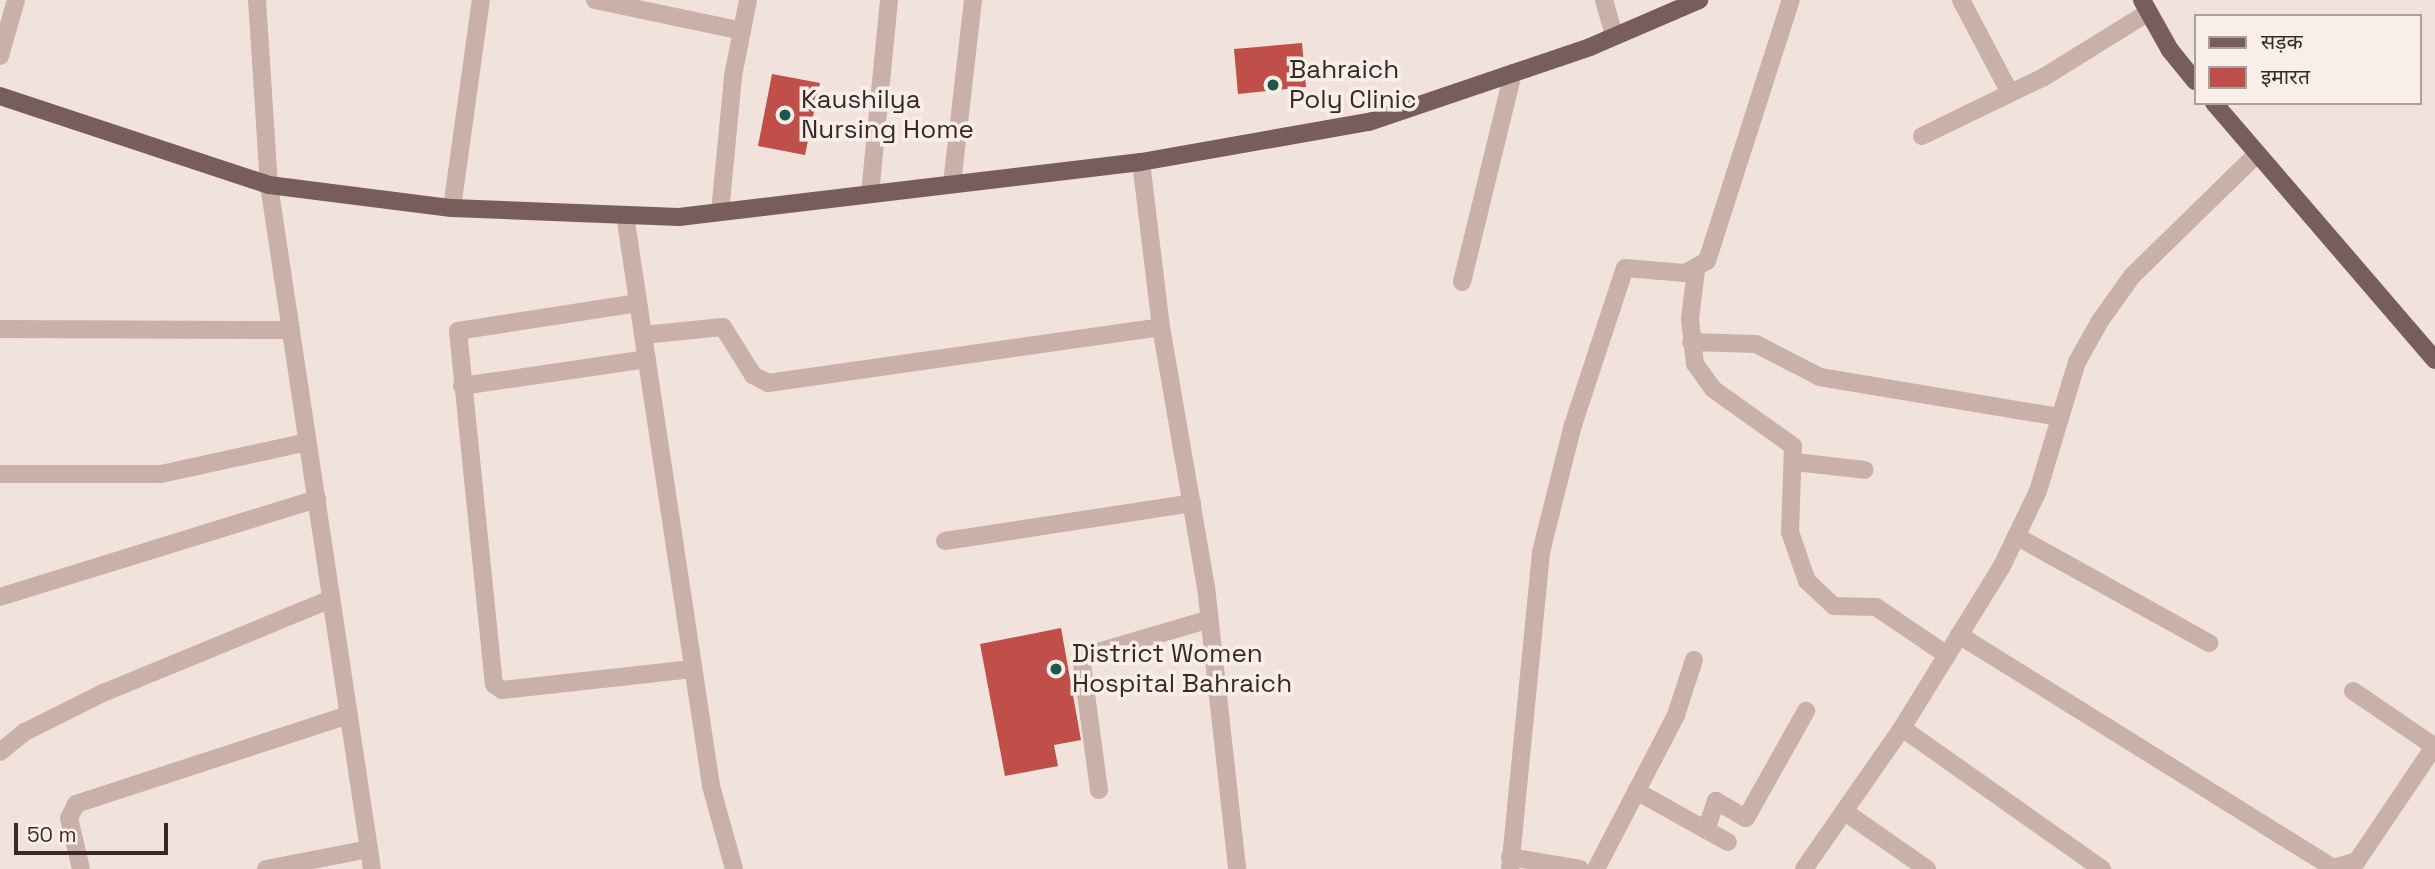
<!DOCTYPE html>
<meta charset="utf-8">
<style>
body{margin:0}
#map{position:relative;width:2435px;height:869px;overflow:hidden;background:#f1e3dc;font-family:"Space Grotesk","Noto Sans Devanagari",sans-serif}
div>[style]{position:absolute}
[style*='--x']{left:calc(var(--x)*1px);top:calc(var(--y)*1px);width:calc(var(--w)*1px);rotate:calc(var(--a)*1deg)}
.building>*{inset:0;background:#c14f49}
.minor>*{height:18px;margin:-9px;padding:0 9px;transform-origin:9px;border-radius:9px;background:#c9b0a8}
.major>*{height:18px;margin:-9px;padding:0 9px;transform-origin:9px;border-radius:9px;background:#775e5a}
.dots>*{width:19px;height:19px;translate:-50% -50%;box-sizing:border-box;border:4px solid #f9eee8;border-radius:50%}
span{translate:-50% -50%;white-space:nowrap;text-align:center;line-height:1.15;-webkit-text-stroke:7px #f9eee8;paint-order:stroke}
.poi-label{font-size:26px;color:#362a28}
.left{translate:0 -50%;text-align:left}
.legend{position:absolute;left:2194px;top:14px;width:228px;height:91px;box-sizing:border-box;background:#f9eee8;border:2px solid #aba09b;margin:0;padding:9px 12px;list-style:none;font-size:21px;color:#362a28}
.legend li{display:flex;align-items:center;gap:14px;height:35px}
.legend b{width:35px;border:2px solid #aba09b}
.scale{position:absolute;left:14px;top:823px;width:154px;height:32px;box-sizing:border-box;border:4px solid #362a28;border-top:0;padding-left:9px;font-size:21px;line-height:24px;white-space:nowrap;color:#362a28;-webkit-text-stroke:5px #f9eee8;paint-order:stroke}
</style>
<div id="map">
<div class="building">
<i style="clip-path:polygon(1302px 43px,1306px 87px,1238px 94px,1234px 49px)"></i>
<i style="clip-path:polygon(772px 74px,820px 83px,805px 155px,758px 146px)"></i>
<i style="clip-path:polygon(1061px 628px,1081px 740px,1054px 745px,1058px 766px,1005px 776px,980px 644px)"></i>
</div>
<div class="minor">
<i style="--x:257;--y:0;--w:185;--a:86.3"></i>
<i style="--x:269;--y:185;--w:692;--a:81.44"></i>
<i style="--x:595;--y:0;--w:150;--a:11.9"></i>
<i style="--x:1604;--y:0;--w:37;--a:74"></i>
<i style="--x:1961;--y:0;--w:105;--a:62.2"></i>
<i style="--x:0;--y:56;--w:58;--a:-74.1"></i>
<i style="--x:1922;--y:136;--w:136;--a:-25.8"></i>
<i style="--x:2044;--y:77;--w:123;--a:-31.8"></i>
<i style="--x:1141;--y:162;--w:166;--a:83.1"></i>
<i style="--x:1161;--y:327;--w:264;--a:80.2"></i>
<i style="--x:1206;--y:587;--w:284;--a:83.7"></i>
<i style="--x:952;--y:184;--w:185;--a:-83.5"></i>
<i style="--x:870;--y:194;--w:195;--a:-84.4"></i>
<i style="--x:452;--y:208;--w:210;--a:-82.1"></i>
<i style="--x:720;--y:212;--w:137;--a:-84.5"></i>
<i style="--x:733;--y:76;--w:77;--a:-78.8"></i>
<i style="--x:625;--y:215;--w:577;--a:81.43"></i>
<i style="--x:711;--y:786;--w:86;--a:74.5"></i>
<i style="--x:1696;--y:270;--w:49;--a:97"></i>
<i style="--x:1690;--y:319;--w:45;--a:83.7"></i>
<i style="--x:1695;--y:364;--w:31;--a:54"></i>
<i style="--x:1713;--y:389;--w:98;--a:35.5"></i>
<i style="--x:1793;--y:446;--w:86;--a:92"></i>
<i style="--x:1790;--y:532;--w:52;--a:70.9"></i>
<i style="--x:1807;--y:581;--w:37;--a:43"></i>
<i style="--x:1834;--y:606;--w:42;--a:1.4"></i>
<i style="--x:1876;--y:607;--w:86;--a:34.1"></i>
<i style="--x:1462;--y:282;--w:215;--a:-76.3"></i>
<i style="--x:638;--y:303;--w:182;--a:171.2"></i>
<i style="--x:458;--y:331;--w:355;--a:84.2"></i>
<i style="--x:494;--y:684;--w:10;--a:37"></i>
<i style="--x:502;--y:690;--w:192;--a:-6.3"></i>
<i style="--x:0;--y:329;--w:291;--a:0.2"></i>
<i style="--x:643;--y:335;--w:80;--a:-5.7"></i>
<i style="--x:723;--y:327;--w:57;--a:58"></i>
<i style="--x:753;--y:375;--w:17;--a:28"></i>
<i style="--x:768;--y:383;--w:397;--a:-8.1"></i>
<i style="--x:1691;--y:342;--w:65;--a:1.8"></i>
<i style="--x:1756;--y:344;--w:72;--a:27.3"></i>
<i style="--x:1820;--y:377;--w:242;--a:9.5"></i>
<i style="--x:462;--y:386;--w:187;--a:-8.3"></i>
<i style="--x:1795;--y:462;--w:70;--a:6.5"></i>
<i style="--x:0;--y:474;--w:161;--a:0"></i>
<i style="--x:161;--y:474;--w:150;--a:-12.3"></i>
<i style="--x:2016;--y:536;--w:221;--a:29"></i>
<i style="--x:945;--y:541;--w:250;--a:-8.7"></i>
<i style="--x:0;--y:597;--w:332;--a:-17.2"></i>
<i style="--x:1959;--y:635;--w:441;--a:31.9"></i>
<i style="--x:2333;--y:868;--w:25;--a:-16"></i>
<i style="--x:2357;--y:861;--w:138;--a:-56"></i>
<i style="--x:2353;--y:691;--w:99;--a:34.3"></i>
<i style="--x:1902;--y:728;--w:245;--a:35.2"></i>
<i style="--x:0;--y:752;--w:32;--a:-39"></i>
<i style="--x:25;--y:732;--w:87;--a:-26.6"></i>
<i style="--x:103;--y:693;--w:247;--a:-22.4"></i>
<i style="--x:1099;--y:790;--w:134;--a:-97.7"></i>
<i style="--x:1081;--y:657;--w:134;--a:-16.4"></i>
<i style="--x:1636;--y:791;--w:105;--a:29"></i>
<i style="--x:1845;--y:812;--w:100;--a:34.8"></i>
<i style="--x:1706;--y:830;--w:31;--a:-71"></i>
<i style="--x:1716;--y:801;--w:34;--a:30"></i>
<i style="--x:1746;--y:818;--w:123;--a:-60.7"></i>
<i style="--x:1510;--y:857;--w:71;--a:9.7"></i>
<i style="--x:81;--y:869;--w:52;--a:-103.2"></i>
<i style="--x:69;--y:818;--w:16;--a:-63"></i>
<i style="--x:76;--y:804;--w:287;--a:-18.1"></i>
<i style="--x:266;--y:869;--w:105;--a:-11"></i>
<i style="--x:1510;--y:869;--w:319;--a:-84.4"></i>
<i style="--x:1541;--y:552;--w:131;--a:-75.9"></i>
<i style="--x:1573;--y:425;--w:165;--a:-71.7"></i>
<i style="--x:1625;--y:268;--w:60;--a:4.8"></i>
<i style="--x:1685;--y:273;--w:25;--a:-29"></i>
<i style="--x:1707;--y:261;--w:274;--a:-72.2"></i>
<i style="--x:1596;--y:869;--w:174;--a:-62.5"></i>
<i style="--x:1676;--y:715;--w:58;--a:-71.9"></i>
<i style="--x:1804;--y:869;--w:172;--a:-55.2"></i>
<i style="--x:1902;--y:728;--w:190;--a:-58.3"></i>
<i style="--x:2002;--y:566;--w:83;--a:-64.4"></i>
<i style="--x:2038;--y:491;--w:135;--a:-73.2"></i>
<i style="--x:2077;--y:362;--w:47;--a:-60.7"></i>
<i style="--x:2100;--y:321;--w:55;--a:-54.6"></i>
<i style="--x:2132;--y:276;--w:175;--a:-44.3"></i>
</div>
<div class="major">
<i style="--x:2142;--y:0;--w:57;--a:60.8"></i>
<i style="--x:2170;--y:50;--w:40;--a:51"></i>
<i style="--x:0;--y:96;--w:283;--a:18.3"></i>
<i style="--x:269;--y:185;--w:184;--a:7.2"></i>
<i style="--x:452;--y:208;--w:227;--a:2.3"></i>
<i style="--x:679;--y:217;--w:465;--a:-6.8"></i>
<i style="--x:1141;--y:162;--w:231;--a:-10"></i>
<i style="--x:1369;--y:122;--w:233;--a:-18.7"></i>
<i style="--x:1590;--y:47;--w:119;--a:-23.3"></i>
<i style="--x:2214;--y:103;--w:339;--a:49.3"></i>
</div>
<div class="dots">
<i style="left:1273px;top:85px;background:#1f564e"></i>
<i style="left:785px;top:115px;background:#1f564e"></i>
<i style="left:1056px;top:669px;background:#1f564e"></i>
</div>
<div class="poi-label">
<span class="left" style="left:1289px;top:85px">Bahraich<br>Poly Clinic</span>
<span class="left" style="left:801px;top:115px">Kaushilya<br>Nursing Home</span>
<span class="left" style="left:1072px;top:669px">District Women<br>Hospital Bahraich</span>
</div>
<ul class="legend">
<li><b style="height:9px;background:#775e5a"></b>सड़क</li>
<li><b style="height:19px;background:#c14f49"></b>इमारत</li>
</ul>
<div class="scale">50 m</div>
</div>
